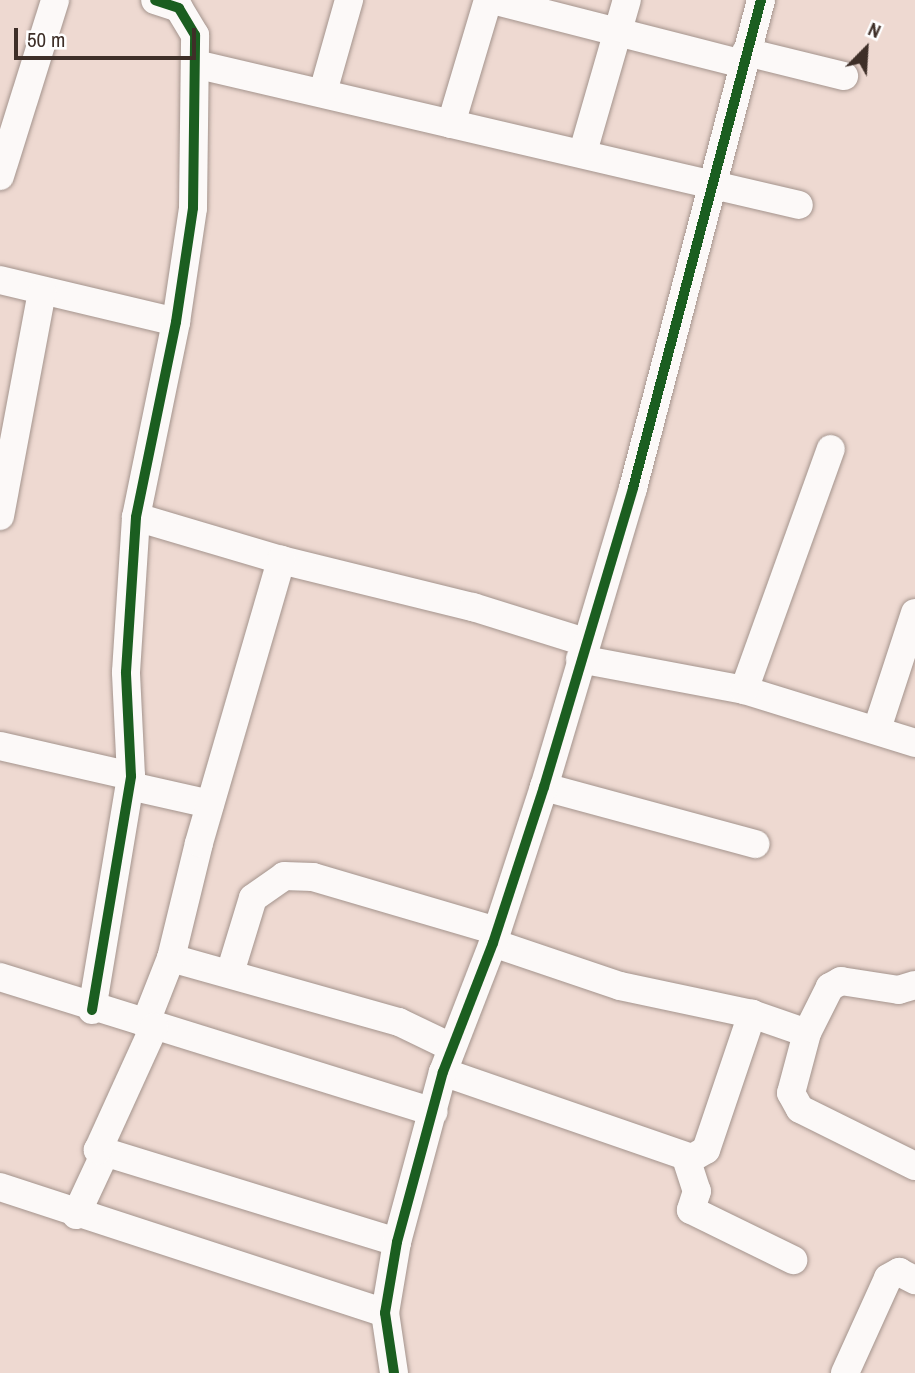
<!DOCTYPE html>
<style>
body{margin:0}
#map{position:relative;width:915px;height:1373px;overflow:hidden;background:#eed9d1;font-family:"Archivo Narrow",sans-serif}
div>[style]{position:absolute}
[style*='--x']{left:calc(var(--x)*1px);top:calc(var(--y)*1px);width:calc(var(--w)*1px);rotate:calc(var(--a)*1deg)}
.roads{filter:drop-shadow(0 0 2px #a4948d) drop-shadow(0 0 2px #a4948d)}
.street>*{height:28px;margin:-14px;padding:0 14px;transform-origin:14px;border-radius:14px;background:#fcf9f8}
.cycleway>*{height:10px;margin:-5px;padding:0 5px;transform-origin:5px;border-radius:5px;background:#1b5e20}
span{translate:-50% -50%;white-space:nowrap;text-align:center;line-height:1.15;-webkit-text-stroke:5px #fff;paint-order:stroke}
.north{position:absolute;left:831px;top:14px;width:70px;height:70px;-webkit-text-stroke:5px #fff;paint-order:stroke;rotate:24deg;font-size:19px;font-weight:700;line-height:28px;text-align:center;color:#3e2f28}
.north::after{content:'';display:block;margin:auto;width:24px;height:32px;background:#3e2f28;clip-path:polygon(50% 0,100% 100%,50% 72%,0 100%)}
.scale{position:absolute;left:14px;top:28px;width:182px;height:32px;box-sizing:border-box;border:4px solid #3e2f28;border-top:0;padding-left:9px;font-size:21px;line-height:24px;white-space:nowrap;color:#3e2f28;-webkit-text-stroke:5px #fff;paint-order:stroke}
</style>
<div id="map">
<div class="roads">
<div class="street">
<i style="--x:492;--y:0;--w:259;--a:14.3"></i>
<i style="--x:746;--y:52;--w:101;--a:13.8"></i>
<i style="--x:195;--y:64;--w:620;--a:13.14"></i>
<i style="--x:323;--y:92;--w:96;--a:-74.2"></i>
<i style="--x:451;--y:124;--w:129;--a:-73.4"></i>
<i style="--x:583;--y:152;--w:158;--a:-73.9"></i>
<i style="--x:0;--y:176;--w:184;--a:-72.6"></i>
<i style="--x:0;--y:280;--w:181;--a:13.4"></i>
<i style="--x:0;--y:516;--w:228;--a:-79.4"></i>
<i style="--x:136;--y:517;--w:151;--a:16.5"></i>
<i style="--x:281;--y:560;--w:198;--a:13.8"></i>
<i style="--x:473;--y:607;--w:117;--a:17.4"></i>
<i style="--x:580;--y:659;--w:167;--a:10.7"></i>
<i style="--x:744;--y:690;--w:179;--a:17.2"></i>
<i style="--x:744;--y:690;--w:256;--a:-70.2"></i>
<i style="--x:877;--y:729;--w:122;--a:-71.9"></i>
<i style="--x:0;--y:746;--w:134;--a:12.9"></i>
<i style="--x:130;--y:786;--w:82;--a:12.7"></i>
<i style="--x:544;--y:787;--w:219;--a:15.1"></i>
<i style="--x:493;--y:943;--w:134;--a:18.7"></i>
<i style="--x:620;--y:986;--w:135;--a:12"></i>
<i style="--x:752;--y:1014;--w:58;--a:19.1"></i>
<i style="--x:171;--y:958;--w:237;--a:15.7"></i>
<i style="--x:399;--y:1022;--w:58;--a:25.7"></i>
<i style="--x:230;--y:973;--w:78;--a:-73"></i>
<i style="--x:253;--y:898;--w:38;--a:-35"></i>
<i style="--x:284;--y:876;--w:29;--a:2"></i>
<i style="--x:313;--y:877;--w:191;--a:16.4"></i>
<i style="--x:0;--y:977;--w:454;--a:17.3"></i>
<i style="--x:915;--y:985;--w:17;--a:163"></i>
<i style="--x:899;--y:990;--w:59;--a:-171.2"></i>
<i style="--x:841;--y:981;--w:13;--a:151"></i>
<i style="--x:830;--y:987;--w:51;--a:116.6"></i>
<i style="--x:807;--y:1033;--w:62;--a:104.9"></i>
<i style="--x:791;--y:1093;--w:18;--a:61"></i>
<i style="--x:800;--y:1109;--w:128;--a:26.4"></i>
<i style="--x:92;--y:1010;--w:237;--a:-80.5"></i>
<i style="--x:131;--y:776;--w:104;--a:-92.8"></i>
<i style="--x:126;--y:672;--w:155;--a:-86.3"></i>
<i style="--x:136;--y:517;--w:199;--a:-78.4"></i>
<i style="--x:176;--y:322;--w:115;--a:-81.5"></i>
<i style="--x:193;--y:208;--w:173;--a:-89.3"></i>
<i style="--x:195;--y:35;--w:31;--a:-121"></i>
<i style="--x:179;--y:8;--w:25;--a:-162"></i>
<i style="--x:145;--y:1024;--w:71;--a:-68.5"></i>
<i style="--x:171;--y:958;--w:118;--a:-76.3"></i>
<i style="--x:199;--y:843;--w:295;--a:-73.8"></i>
<i style="--x:443;--y:1072;--w:263;--a:19.1"></i>
<i style="--x:692;--y:1158;--w:16;--a:-30"></i>
<i style="--x:706;--y:1150;--w:144;--a:-71.3"></i>
<i style="--x:98;--y:1150;--w:313;--a:17.1"></i>
<i style="--x:686;--y:1158;--w:35;--a:72"></i>
<i style="--x:697;--y:1191;--w:20;--a:108"></i>
<i style="--x:691;--y:1210;--w:114;--a:26.1"></i>
<i style="--x:0;--y:1187;--w:405;--a:18.1"></i>
<i style="--x:76;--y:1215;--w:64;--a:-65"></i>
<i style="--x:103;--y:1157;--w:9;--a:-126"></i>
<i style="--x:98;--y:1150;--w:135;--a:-65.5"></i>
<i style="--x:394;--y:1373;--w:61;--a:-98.5"></i>
<i style="--x:385;--y:1313;--w:72;--a:-80.4"></i>
<i style="--x:397;--y:1242;--w:176;--a:-74.9"></i>
<i style="--x:443;--y:1072;--w:138;--a:-68.8"></i>
<i style="--x:493;--y:943;--w:164;--a:-71.9"></i>
<i style="--x:544;--y:787;--w:312;--a:-73.4"></i>
<i style="--x:633;--y:488;--w:505;--a:-75.3"></i>
<i style="--x:845;--y:1373;--w:104;--a:-65.6"></i>
<i style="--x:888;--y:1278;--w:13;--a:-29"></i>
<i style="--x:899;--y:1272;--w:18;--a:27"></i>
</div>
</div>
<div class="cycleway">
<i style="--x:92;--y:1010;--w:237;--a:-80.5"></i>
<i style="--x:131;--y:776;--w:104;--a:-92.8"></i>
<i style="--x:126;--y:672;--w:155;--a:-86.3"></i>
<i style="--x:136;--y:517;--w:199;--a:-78.4"></i>
<i style="--x:176;--y:322;--w:115;--a:-81.5"></i>
<i style="--x:193;--y:208;--w:173;--a:-89.3"></i>
<i style="--x:195;--y:35;--w:31;--a:-121"></i>
<i style="--x:179;--y:8;--w:25;--a:-162"></i>
<i style="--x:394;--y:1373;--w:61;--a:-98.5"></i>
<i style="--x:385;--y:1313;--w:72;--a:-80.4"></i>
<i style="--x:397;--y:1242;--w:176;--a:-74.9"></i>
<i style="--x:443;--y:1072;--w:138;--a:-68.8"></i>
<i style="--x:493;--y:943;--w:164;--a:-71.9"></i>
<i style="--x:544;--y:787;--w:312;--a:-73.4"></i>
<i style="--x:633;--y:488;--w:505;--a:-75.3"></i>
</div>
<div class="north">N</div>
<div class="scale">50 m</div>
</div>
